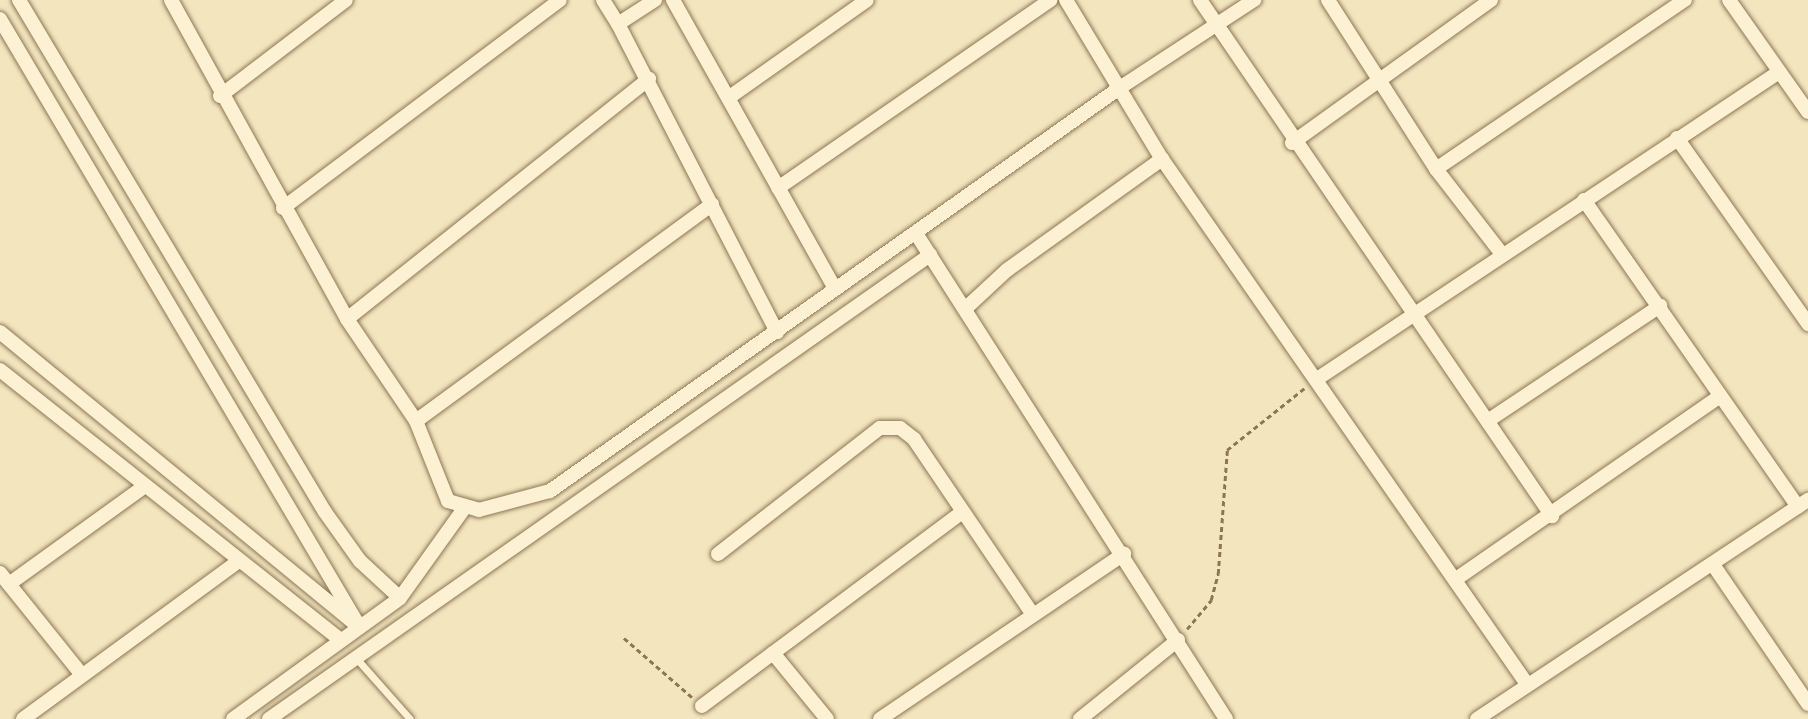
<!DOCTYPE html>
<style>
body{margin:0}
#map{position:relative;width:1808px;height:719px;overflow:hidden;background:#f3e6bf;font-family:"Libre Baskerville",serif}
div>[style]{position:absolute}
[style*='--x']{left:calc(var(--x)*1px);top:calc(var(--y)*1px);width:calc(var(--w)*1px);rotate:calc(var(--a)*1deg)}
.path>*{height:2.5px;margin-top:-1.25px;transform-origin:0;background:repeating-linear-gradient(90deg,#8d7655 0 5px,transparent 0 8.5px)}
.roads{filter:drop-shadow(0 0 2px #8d7655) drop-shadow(0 0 2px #8d7655)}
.lane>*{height:7px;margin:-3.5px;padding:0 3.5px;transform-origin:3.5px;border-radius:3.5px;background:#fcf2d3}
.street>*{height:14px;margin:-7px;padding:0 7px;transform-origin:7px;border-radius:7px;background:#fcf2d3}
span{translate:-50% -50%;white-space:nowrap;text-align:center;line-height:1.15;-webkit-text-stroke:6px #f9efcf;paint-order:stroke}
</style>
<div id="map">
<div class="path">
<i style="--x:1187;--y:629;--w:38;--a:-50"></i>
<i style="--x:1211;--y:600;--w:27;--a:-75"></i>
<i style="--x:1218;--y:574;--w:124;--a:-85.8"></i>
<i style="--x:1227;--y:450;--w:101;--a:-38.6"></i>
<i style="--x:624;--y:638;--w:91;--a:41"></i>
</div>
<div class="roads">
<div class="lane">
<i style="--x:356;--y:658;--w:81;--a:48.5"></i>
</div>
<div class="street">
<i style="--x:19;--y:0;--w:596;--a:59.14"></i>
<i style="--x:325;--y:512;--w:60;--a:54.5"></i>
<i style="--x:360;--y:561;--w:54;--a:42.8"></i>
<i style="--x:171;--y:0;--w:364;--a:61.1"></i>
<i style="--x:347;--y:319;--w:123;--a:55.9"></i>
<i style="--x:416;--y:421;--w:86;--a:68.2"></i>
<i style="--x:448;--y:501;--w:32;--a:16"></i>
<i style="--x:479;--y:510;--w:73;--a:-15"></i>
<i style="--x:550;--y:491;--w:696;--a:-35.29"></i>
<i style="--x:1118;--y:89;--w:163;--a:-33.2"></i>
<i style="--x:603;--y:0;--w:28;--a:58"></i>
<i style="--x:655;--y:0;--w:44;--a:147"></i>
<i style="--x:618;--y:24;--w:347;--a:62.7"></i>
<i style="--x:673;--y:0;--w:331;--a:60.7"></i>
<i style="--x:1066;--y:0;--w:186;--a:58.9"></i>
<i style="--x:1162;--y:159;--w:639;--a:55.19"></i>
<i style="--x:1200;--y:0;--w:625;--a:55.7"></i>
<i style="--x:1328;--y:0;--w:201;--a:57.4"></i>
<i style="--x:1436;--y:169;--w:108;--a:52.2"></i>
<i style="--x:1729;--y:0;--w:137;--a:54.8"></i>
<i style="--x:0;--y:19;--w:705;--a:59.4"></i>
<i style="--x:220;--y:96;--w:158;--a:-37.3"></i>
<i style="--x:731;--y:96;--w:166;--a:-35.2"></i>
<i style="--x:1677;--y:138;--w:228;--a:54.8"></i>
<i style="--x:1292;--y:143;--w:245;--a:-35.7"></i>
<i style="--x:1436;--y:169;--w:301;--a:-34.2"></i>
<i style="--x:778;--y:188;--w:331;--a:-34.6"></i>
<i style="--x:1584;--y:200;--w:374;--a:55.1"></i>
<i style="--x:283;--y:208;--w:346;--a:-36.9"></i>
<i style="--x:917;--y:235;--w:574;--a:57.44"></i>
<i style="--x:966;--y:308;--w:56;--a:-42.8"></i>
<i style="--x:1007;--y:270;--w:191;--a:-35.6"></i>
<i style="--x:347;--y:319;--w:386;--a:-38.5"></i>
<i style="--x:0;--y:332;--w:460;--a:39.4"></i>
<i style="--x:0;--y:370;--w:435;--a:38.4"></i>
<i style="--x:1317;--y:379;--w:555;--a:-33.6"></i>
<i style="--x:1489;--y:420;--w:206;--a:-33.7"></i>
<i style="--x:416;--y:421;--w:367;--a:-36.2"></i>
<i style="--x:718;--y:554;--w:205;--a:-37.9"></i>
<i style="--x:880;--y:428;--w:20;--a:0"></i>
<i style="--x:900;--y:428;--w:18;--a:38"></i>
<i style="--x:914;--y:439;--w:212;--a:55.9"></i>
<i style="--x:1714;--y:566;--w:167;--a:55.7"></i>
<i style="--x:0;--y:573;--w:131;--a:51.2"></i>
<i style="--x:1456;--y:579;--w:321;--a:-34.7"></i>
<i style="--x:9;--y:584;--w:168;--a:-35.8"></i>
<i style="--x:773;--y:653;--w:85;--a:50.7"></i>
<i style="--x:702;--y:706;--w:324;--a:-36.7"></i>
<i style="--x:23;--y:719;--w:268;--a:-36.2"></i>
<i style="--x:233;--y:719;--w:206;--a:-35.9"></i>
<i style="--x:400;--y:598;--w:108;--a:-54.4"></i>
<i style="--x:269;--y:719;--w:808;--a:-35.07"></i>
<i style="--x:880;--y:719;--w:295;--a:-34.1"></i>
<i style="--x:1080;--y:719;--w:126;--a:-38.9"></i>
<i style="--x:1477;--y:719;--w:397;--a:-33.5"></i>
</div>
</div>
</div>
